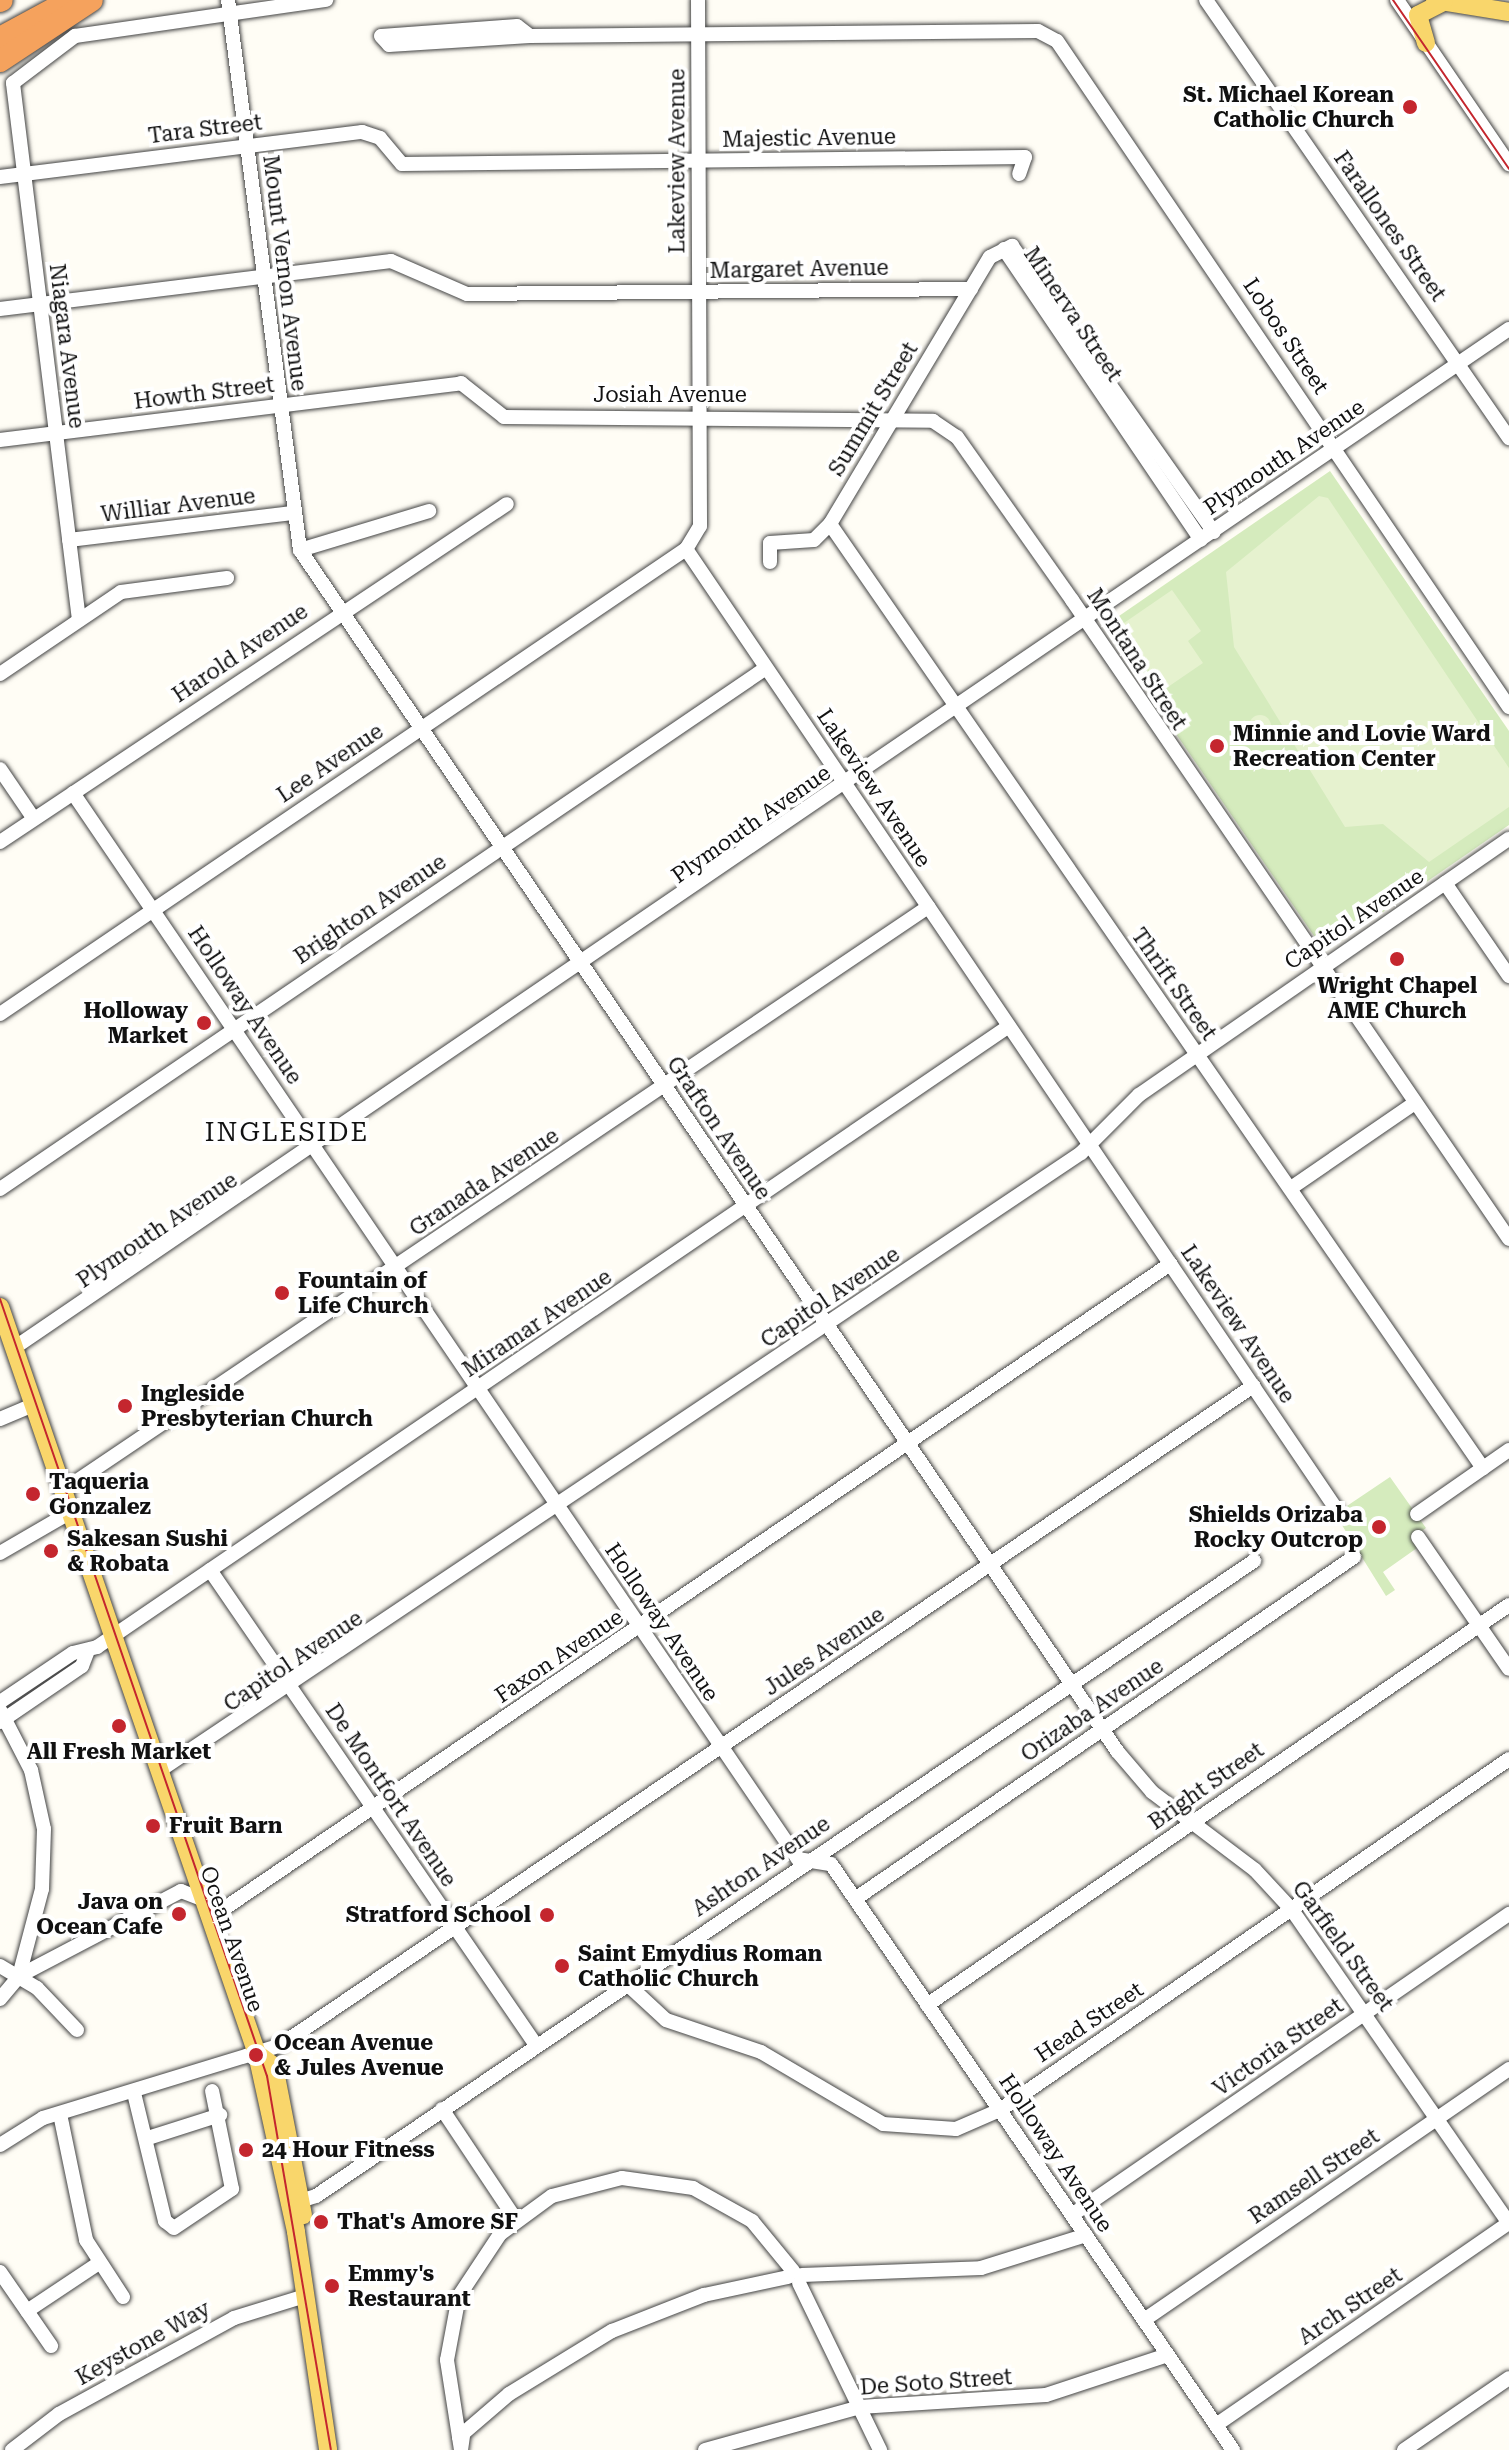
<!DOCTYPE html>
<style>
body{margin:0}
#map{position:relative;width:1509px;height:2450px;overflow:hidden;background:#fffdf5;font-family:"Roboto Serif",serif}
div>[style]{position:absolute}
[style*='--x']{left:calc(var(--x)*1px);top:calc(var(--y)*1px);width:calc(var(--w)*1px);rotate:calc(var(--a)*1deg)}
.green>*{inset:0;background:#d5ebbd}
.pitch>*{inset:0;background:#e6f2cf}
.round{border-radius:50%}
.roads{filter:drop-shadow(0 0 2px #444) drop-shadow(0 0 2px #444)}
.minor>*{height:14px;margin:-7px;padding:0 7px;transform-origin:7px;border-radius:7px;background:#fff}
.major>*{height:18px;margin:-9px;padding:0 9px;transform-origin:9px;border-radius:9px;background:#f9d66b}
.highway>*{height:22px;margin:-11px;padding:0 11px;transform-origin:11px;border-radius:11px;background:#f5a25d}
.tram>*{height:2px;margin:-1px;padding:0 1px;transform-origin:1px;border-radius:1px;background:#c4262e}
.dots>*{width:22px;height:22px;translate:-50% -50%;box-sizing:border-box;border:4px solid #fff;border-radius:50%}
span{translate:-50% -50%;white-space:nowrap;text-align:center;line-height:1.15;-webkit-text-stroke:8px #fff;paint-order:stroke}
.poi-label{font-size:22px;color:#111;font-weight:700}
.right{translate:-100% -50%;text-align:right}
.left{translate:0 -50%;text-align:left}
.street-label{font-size:22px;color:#111}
.quarter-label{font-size:26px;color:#111;letter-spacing:2px}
</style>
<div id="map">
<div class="green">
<i style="clip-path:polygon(1330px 471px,1509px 731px,1509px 825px,1325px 952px,1103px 627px)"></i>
<i style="clip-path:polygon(1390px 1477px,1426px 1528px,1411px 1539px,1417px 1548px,1383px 1572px,1395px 1590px,1386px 1596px,1335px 1514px)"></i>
</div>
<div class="pitch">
<i style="clip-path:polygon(1319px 496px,1328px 498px,1509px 768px,1509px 807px,1429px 862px,1383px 824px,1345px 827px,1234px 647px,1226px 572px)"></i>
<i style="clip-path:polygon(1172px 590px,1201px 631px,1188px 641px,1203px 663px,1162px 691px,1121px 625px)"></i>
<i class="round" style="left:1249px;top:715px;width:22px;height:22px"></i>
</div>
<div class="roads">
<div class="minor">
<i style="--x:228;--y:0;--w:555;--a:82.54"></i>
<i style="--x:300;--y:550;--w:1453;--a:55.77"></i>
<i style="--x:1117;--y:1751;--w:54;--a:49.5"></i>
<i style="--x:1152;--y:1792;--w:129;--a:37.1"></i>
<i style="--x:1255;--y:1870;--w:54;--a:47.2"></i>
<i style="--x:1292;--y:1910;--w:381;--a:55.3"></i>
<i style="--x:698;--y:0;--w:526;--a:89.78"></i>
<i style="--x:700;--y:526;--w:27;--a:121"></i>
<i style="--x:686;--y:549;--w:1161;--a:55.89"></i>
<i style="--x:1206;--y:0;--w:533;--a:55.33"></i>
<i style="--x:1397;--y:0;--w:199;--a:55.7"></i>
<i style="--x:530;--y:36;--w:16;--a:-142"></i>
<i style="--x:517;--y:26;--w:136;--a:175.8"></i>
<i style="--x:381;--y:36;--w:12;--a:48"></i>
<i style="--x:389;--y:45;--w:141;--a:-3.7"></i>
<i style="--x:530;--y:36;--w:508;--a:-0.56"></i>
<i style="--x:1038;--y:31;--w:21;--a:28"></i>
<i style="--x:1057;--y:41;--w:805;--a:55.84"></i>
<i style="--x:0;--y:177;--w:365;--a:-7.1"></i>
<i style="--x:362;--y:132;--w:19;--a:18"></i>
<i style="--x:380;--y:138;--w:34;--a:50"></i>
<i style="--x:402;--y:164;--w:623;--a:-0.64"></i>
<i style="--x:1025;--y:157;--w:18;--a:109"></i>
<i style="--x:1004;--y:249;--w:351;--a:55.9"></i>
<i style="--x:0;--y:309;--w:394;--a:-7"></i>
<i style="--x:391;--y:261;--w:83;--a:23.5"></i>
<i style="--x:467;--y:294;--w:504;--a:-0.57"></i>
<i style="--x:0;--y:440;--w:465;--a:-7"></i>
<i style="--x:461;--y:383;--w:55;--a:38.3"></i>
<i style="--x:504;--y:417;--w:429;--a:0.5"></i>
<i style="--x:933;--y:421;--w:29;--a:34"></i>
<i style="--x:957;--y:437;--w:199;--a:54.8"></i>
<i style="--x:1072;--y:600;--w:774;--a:55.63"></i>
<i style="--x:830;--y:524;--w:1148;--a:55.33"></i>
<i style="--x:69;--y:540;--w:225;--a:-6.9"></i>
<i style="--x:300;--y:550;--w:135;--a:-16.8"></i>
<i style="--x:770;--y:562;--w:19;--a:-90"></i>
<i style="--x:770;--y:543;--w:44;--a:-3.9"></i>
<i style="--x:814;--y:540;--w:23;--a:-45"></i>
<i style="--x:830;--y:524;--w:311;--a:-59.1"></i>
<i style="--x:990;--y:257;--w:25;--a:-27"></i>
<i style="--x:1012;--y:246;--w:350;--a:54.8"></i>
<i style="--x:79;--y:620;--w:541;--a:-97.01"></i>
<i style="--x:13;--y:83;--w:78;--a:-37.2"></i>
<i style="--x:75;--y:36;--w:254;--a:-8.2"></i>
<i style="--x:0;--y:674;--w:146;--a:-34.1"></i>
<i style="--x:121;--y:592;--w:107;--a:-7.5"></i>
<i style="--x:0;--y:769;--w:60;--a:55.8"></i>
<i style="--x:73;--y:793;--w:1289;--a:55.78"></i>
<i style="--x:798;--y:1859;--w:33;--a:9"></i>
<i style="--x:831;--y:1864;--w:711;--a:55.55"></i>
<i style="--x:0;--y:842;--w:609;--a:-33.69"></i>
<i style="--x:1445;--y:883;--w:113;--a:55.5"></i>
<i style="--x:0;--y:1014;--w:829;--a:-34.13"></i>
<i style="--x:1291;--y:1188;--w:148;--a:-34.5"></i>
<i style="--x:0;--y:1189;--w:926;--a:-34.22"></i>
<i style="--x:14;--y:1348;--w:1809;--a:-34.28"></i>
<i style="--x:0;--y:1419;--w:36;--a:-23"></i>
<i style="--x:62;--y:1491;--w:1045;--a:-33.99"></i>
<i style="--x:1417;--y:1514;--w:112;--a:-34.8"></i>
<i style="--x:1418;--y:1537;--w:160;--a:55.4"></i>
<i style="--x:0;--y:1553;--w:80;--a:-30.1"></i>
<i style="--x:210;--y:1570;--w:576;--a:55.54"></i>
<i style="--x:0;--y:1702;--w:88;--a:-33.9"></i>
<i style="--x:73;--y:1653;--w:25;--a:-14"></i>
<i style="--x:97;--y:1647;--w:1103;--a:-34.25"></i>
<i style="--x:0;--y:1710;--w:68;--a:62.7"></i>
<i style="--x:31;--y:1770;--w:60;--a:77.6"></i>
<i style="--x:44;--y:1829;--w:60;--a:91.9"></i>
<i style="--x:42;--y:1889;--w:90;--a:104.8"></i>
<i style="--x:0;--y:1722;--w:99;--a:-34.3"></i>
<i style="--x:82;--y:1666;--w:14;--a:-69"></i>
<i style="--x:159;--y:1771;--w:1110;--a:-33.83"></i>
<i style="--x:1081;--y:1153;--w:82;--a:-45"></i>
<i style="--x:1139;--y:1095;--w:450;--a:-34.7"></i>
<i style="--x:855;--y:1899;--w:605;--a:-34.43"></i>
<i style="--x:0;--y:1966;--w:43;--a:30.7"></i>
<i style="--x:37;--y:1988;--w:58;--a:46.4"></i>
<i style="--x:626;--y:1983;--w:54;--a:42.8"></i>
<i style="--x:666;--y:2020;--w:100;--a:18.6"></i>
<i style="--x:761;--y:2052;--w:142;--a:30.5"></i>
<i style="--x:883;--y:2124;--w:73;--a:3.9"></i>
<i style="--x:956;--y:2129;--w:48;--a:-23.4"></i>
<i style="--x:1000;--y:2110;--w:618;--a:-34.59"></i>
<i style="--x:0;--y:1999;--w:30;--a:-50"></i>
<i style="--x:19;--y:1976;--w:183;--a:-27.7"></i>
<i style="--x:181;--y:1891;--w:47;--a:21.1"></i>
<i style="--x:225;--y:1908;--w:1144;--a:-34.27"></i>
<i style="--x:927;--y:2005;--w:706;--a:-34.5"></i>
<i style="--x:134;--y:2093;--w:132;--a:76.4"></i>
<i style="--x:165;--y:2221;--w:11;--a:38"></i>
<i style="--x:174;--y:2228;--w:70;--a:-33.9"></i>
<i style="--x:232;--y:2189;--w:100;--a:-101.5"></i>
<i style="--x:442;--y:2109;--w:133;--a:56.3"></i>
<i style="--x:60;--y:2114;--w:129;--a:78.3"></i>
<i style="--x:86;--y:2240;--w:68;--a:57"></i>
<i style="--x:148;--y:2138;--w:76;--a:-17.7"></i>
<i style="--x:0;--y:2145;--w:51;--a:-32.1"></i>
<i style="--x:43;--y:2118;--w:247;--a:-17"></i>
<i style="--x:279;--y:2046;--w:1177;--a:-34.12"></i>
<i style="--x:291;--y:2204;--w:26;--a:-18"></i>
<i style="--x:316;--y:2196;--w:1133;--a:-34.1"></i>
<i style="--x:1072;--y:2215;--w:531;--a:-34.56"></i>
<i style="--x:0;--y:2272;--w:90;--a:55.4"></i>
<i style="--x:802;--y:2275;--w:179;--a:-2.2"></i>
<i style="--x:981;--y:2268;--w:110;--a:-17.4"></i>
<i style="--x:799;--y:2283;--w:186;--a:64.1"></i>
<i style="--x:27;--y:2311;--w:87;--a:-33.7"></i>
<i style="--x:1144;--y:2320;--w:443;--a:-34.5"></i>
<i style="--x:1216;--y:2425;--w:356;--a:-34.6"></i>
<i style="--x:463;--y:2436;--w:14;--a:98"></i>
<i style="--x:461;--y:2450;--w:13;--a:-99"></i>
<i style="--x:459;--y:2437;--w:66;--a:-40.7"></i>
<i style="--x:509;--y:2394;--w:121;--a:-31.5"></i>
<i style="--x:612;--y:2331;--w:99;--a:-21.4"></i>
<i style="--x:704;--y:2295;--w:86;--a:-12.1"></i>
<i style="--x:459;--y:2437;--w:78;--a:-98.9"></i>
<i style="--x:447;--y:2360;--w:65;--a:-79.4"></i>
<i style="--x:459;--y:2296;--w:74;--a:-56.5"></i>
<i style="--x:500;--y:2234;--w:64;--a:-36.2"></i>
<i style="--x:552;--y:2196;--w:72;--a:-14.4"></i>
<i style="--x:622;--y:2178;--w:72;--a:8"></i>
<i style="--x:693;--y:2188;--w:68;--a:29.2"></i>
<i style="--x:752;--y:2221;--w:65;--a:50.6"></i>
<i style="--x:12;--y:2450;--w:59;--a:-37.5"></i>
<i style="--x:59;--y:2414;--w:200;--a:-28.7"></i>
<i style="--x:234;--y:2318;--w:74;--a:-17.2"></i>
<i style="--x:705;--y:2450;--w:161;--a:-15.5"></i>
<i style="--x:860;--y:2407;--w:186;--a:-3.7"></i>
<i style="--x:1046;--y:2395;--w:128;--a:-18.2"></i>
<i style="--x:1404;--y:2450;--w:127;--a:-34.4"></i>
</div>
<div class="major">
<i style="--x:1435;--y:0;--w:75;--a:9.2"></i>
<i style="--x:1426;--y:43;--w:29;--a:-106"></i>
<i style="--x:1418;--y:15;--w:29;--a:-27"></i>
<i style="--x:0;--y:1307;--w:790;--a:71.01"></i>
<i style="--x:257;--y:2054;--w:182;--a:77.6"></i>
<i style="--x:296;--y:2232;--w:220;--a:81.6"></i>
<i style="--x:256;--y:2053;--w:22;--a:36"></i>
<i style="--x:274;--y:2066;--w:152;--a:79"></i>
</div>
<div class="highway">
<i style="--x:0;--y:1;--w:2;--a:-27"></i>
<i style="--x:0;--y:38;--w:80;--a:-28.5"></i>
<i style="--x:0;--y:61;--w:110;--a:-33.5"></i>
</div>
</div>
<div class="tram">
<i style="--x:1393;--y:0;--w:205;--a:55.5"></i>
<i style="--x:0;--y:1299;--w:822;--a:71.04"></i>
<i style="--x:267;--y:2076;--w:379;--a:80.3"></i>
</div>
<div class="dots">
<i style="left:1410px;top:107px;background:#c4262e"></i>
<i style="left:1217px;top:746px;background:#c4262e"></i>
<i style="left:1397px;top:959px;background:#c4262e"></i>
<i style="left:204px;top:1023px;background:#c4262e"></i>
<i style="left:282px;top:1293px;background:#c4262e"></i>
<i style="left:125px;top:1406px;background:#c4262e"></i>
<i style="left:33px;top:1494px;background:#c4262e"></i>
<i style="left:1379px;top:1527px;background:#c4262e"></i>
<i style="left:51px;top:1551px;background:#c4262e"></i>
<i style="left:119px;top:1726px;background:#c4262e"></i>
<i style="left:153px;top:1826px;background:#c4262e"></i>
<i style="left:179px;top:1914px;background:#c4262e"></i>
<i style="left:547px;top:1915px;background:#c4262e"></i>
<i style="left:562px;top:1966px;background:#c4262e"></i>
<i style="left:256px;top:2055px;background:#c4262e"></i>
<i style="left:246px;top:2150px;background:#c4262e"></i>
<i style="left:321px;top:2222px;background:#c4262e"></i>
<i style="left:332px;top:2286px;background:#c4262e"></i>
</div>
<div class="poi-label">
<span class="right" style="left:1394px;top:107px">St. Michael Korean<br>Catholic Church</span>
<span class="left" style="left:1233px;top:746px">Minnie and Lovie Ward<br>Recreation Center</span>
<span style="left:1397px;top:998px">Wright Chapel<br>AME Church</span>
<span class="right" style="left:188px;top:1023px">Holloway<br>Market</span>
<span class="left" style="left:298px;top:1293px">Fountain of<br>Life Church</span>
<span class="left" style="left:141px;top:1406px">Ingleside<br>Presbyterian Church</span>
<span class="left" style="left:49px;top:1494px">Taqueria<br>Gonzalez</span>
<span class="right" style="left:1363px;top:1527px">Shields Orizaba<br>Rocky Outcrop</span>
<span class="left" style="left:67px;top:1551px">Sakesan Sushi<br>&amp; Robata</span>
<span style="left:119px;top:1752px">All Fresh Market</span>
<span class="left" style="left:169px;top:1826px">Fruit Barn</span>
<span class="right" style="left:163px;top:1914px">Java on<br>Ocean Cafe</span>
<span class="right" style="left:531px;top:1915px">Stratford School</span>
<span class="left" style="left:578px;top:1966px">Saint Emydius Roman<br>Catholic Church</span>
<span class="left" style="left:274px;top:2055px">Ocean Avenue<br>&amp; Jules Avenue</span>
<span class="left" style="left:262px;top:2150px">24 Hour Fitness</span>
<span class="left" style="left:337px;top:2222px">That's Amore SF</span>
<span class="left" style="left:348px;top:2286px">Emmy's<br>Restaurant</span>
</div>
<div class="street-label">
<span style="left:205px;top:129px;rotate:-7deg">Tara Street</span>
<span style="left:809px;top:138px;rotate:-1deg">Majestic Avenue</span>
<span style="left:677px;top:161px;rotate:-90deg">Lakeview Avenue</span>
<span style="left:1390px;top:226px;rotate:55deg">Farallones Street</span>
<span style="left:799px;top:269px;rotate:-1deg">Margaret Avenue</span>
<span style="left:285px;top:273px;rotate:83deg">Mount Vernon Avenue</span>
<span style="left:1073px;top:314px;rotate:56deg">Minerva Street</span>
<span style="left:1286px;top:336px;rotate:56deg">Lobos Street</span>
<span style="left:67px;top:346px;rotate:83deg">Niagara Avenue</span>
<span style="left:204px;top:393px;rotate:-7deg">Howth Street</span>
<span style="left:670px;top:395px">Josiah Avenue</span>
<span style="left:873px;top:409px;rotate:-59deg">Summit Street</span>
<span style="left:1284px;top:457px;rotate:-34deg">Plymouth Avenue</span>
<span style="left:178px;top:505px;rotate:-7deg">Williar Avenue</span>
<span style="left:240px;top:653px;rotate:-34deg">Harold Avenue</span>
<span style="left:1137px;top:659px;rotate:57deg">Montana Street</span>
<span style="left:330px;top:763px;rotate:-34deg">Lee Avenue</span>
<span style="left:874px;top:788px;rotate:56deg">Lakeview Avenue</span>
<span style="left:751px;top:824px;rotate:-35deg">Plymouth Avenue</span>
<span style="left:370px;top:909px;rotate:-34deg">Brighton Avenue</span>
<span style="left:1354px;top:919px;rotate:-34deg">Capitol Avenue</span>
<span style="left:1174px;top:984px;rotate:55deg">Thrift Street</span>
<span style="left:245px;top:1005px;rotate:56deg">Holloway Avenue</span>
<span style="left:719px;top:1128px;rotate:56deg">Grafton Avenue</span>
<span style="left:484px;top:1182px;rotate:-34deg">Granada Avenue</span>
<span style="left:157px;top:1230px;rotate:-34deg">Plymouth Avenue</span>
<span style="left:830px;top:1297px;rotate:-34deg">Capitol Avenue</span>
<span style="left:537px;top:1323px;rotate:-34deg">Miramar Avenue</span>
<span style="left:1238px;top:1324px;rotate:56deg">Lakeview Avenue</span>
<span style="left:662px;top:1622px;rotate:56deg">Holloway Avenue</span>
<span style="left:824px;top:1651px;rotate:-34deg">Jules Avenue</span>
<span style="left:559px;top:1656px;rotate:-34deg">Faxon Avenue</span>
<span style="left:293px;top:1661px;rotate:-34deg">Capitol Avenue</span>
<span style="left:1092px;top:1710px;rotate:-34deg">Orizaba Avenue</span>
<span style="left:1206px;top:1786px;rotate:-35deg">Bright Street</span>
<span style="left:391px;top:1795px;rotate:56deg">De Montfort Avenue</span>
<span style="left:761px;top:1866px;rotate:-34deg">Ashton Avenue</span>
<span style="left:232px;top:1939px;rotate:71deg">Ocean Avenue</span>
<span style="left:1343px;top:1946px;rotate:54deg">Garfield Street</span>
<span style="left:1089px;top:2022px;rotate:-34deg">Head Street</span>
<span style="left:1278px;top:2047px;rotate:-35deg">Victoria Street</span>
<span style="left:1056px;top:2153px;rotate:56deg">Holloway Avenue</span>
<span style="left:1314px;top:2176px;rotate:-34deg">Ramsell Street</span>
<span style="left:1350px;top:2306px;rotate:-34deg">Arch Street</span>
<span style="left:143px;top:2343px;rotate:-29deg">Keystone Way</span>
<span style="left:936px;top:2382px;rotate:-4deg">De Soto Street</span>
</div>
<div class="quarter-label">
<span style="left:287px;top:1133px">INGLESIDE</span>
</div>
</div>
